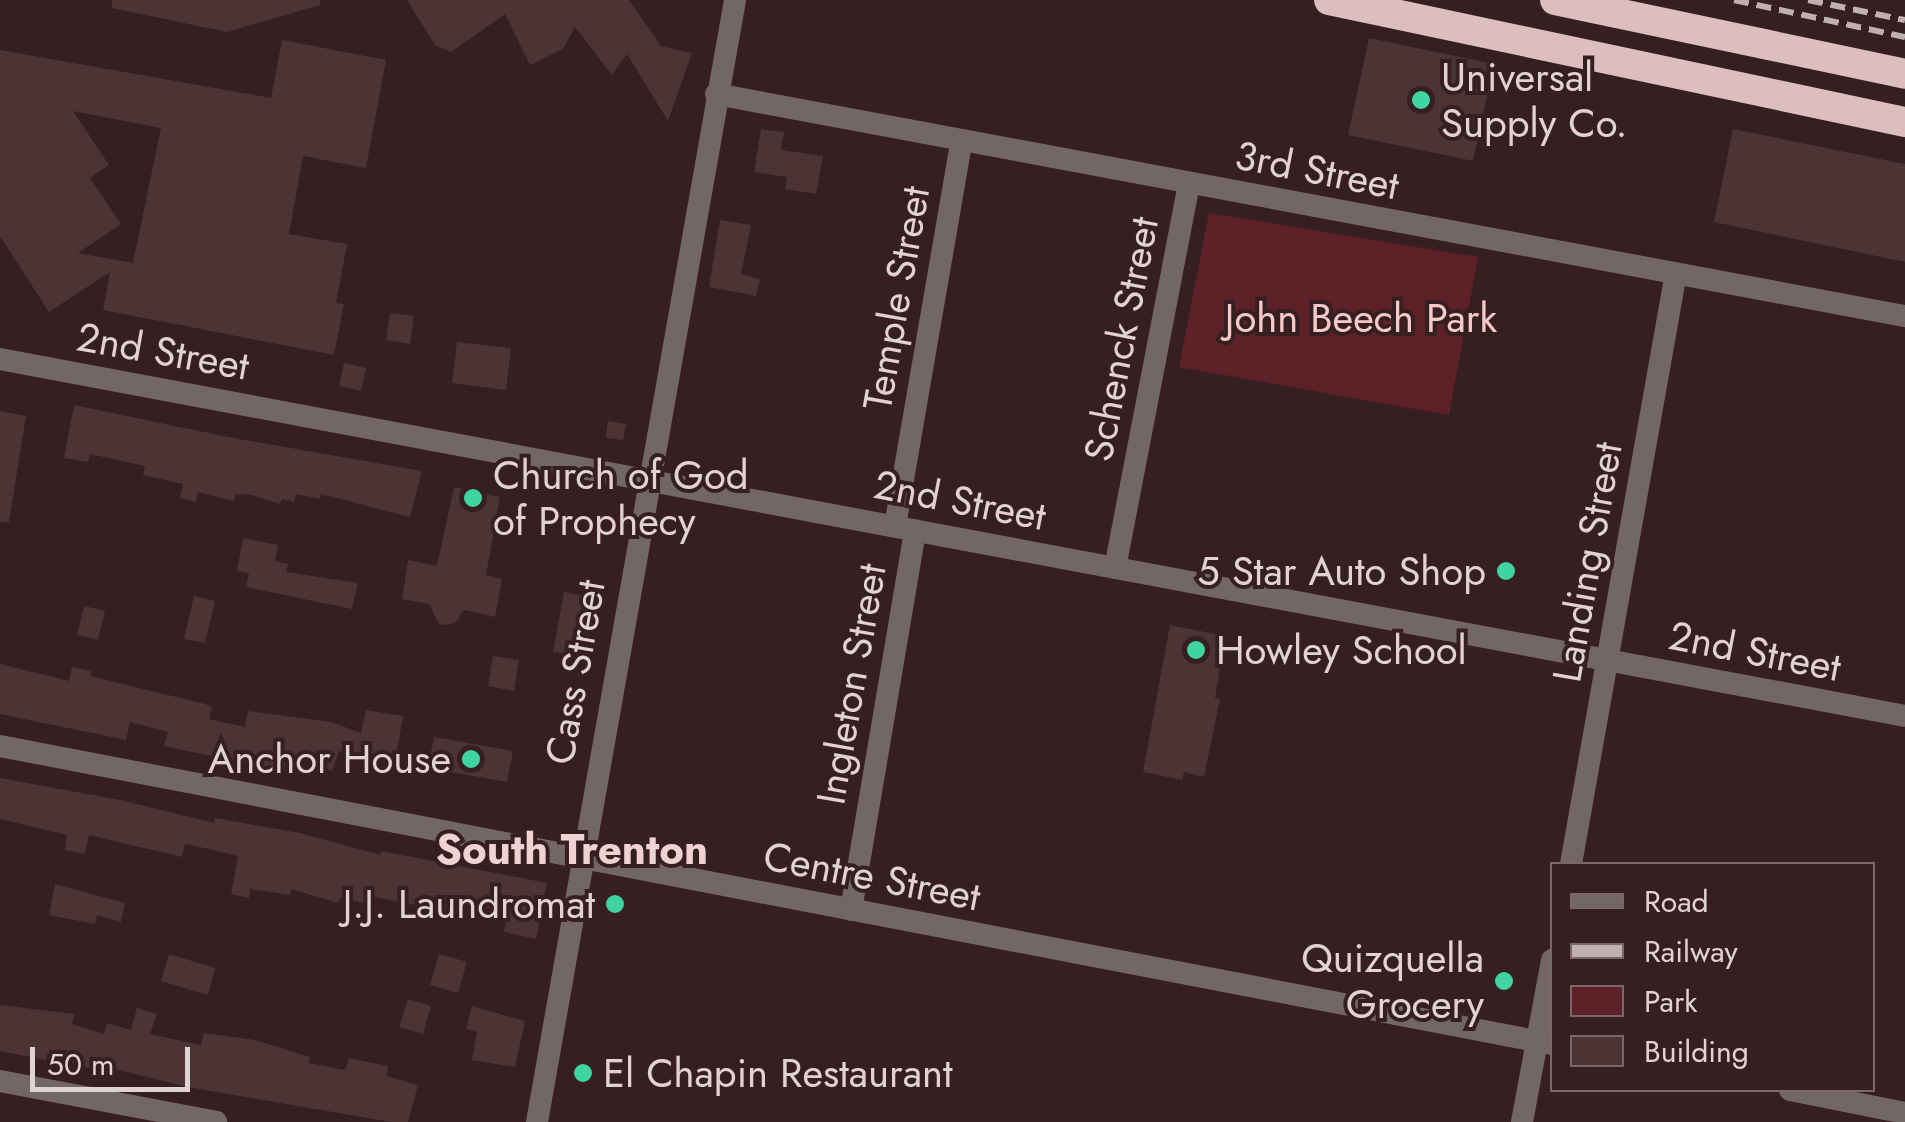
<!DOCTYPE html>
<style>
body{margin:0}
#map{position:relative;width:1905px;height:1122px;overflow:hidden;background:#351f21;font-family:Jost,sans-serif}
div>[style]{position:absolute}
[style*='--x']{left:calc(var(--x)*1px);top:calc(var(--y)*1px);width:calc(var(--w)*1px);rotate:calc(var(--a)*1deg)}
.green>*{inset:0;background:#5e2128}
.building>*{inset:0;background:#4c3435}
.minor>*{height:22px;margin:-11px;padding:0 11px;transform-origin:11px;border-radius:11px;background:#726666}
.highway>*{height:30px;margin:-15px;padding:0 15px;transform-origin:15px;border-radius:15px;background:#dcbebf}
.rail>*{height:6px;margin-top:-3px;transform-origin:0;background:repeating-linear-gradient(90deg,#c1b0b1 0 15px,transparent 0 23px)}
.dots>*{width:28px;height:28px;translate:-50% -50%;box-sizing:border-box;border:5px solid #351f21;border-radius:50%}
span{translate:-50% -50%;white-space:nowrap;text-align:center;line-height:1.15;-webkit-text-stroke:8px #351f21;paint-order:stroke}
.poi-label{font-size:40px;color:#e2d3d3}
.left{translate:0 -50%;text-align:left}
.right{translate:-100% -50%;text-align:right}
.street-label{font-size:40px;color:#e2d3d3}
.park-label{font-size:40px;color:#f9c9ca}
.neighbourhood-label{font-size:42px;color:#f0d2d2;font-weight:700}
.legend{position:absolute;left:1550px;top:862px;width:325px;height:230px;box-sizing:border-box;background:#351f21;border:2px solid #7a6768;margin:0;padding:12px 18px;list-style:none;font-size:30px;color:#e2d3d3}
.legend li{display:flex;align-items:center;gap:20px;height:50px}
.legend b{width:50px;border:2px solid #7a6768}
.scale{position:absolute;left:30px;top:1047px;width:160px;height:45px;box-sizing:border-box;border:5px solid #e2d3d3;border-top:0;padding-left:12px;font-size:30px;line-height:35px;white-space:nowrap;color:#e2d3d3;-webkit-text-stroke:8px #351f21;paint-order:stroke}
</style>
<div id="map">
<div class="green">
<i style="clip-path:polygon(1209px 213px,1478px 257px,1449px 415px,1179px 367px)"></i>
</div>
<div class="building">
<i style="clip-path:polygon(112px 0,320px 0,320px 5px,227px 32px,112px 8px)"></i>
<i style="clip-path:polygon(407px 0,629px 0,661px 46px,692px 53px,668px 121px,627px 54px,612px 75px,575px 27px,563px 49px,530px 65px,505px 14px,451px 52px,435px 45px)"></i>
<i style="clip-path:polygon(1369px 38px,1494px 64px,1473px 161px,1348px 135px)"></i>
<i style="clip-path:polygon(evenodd,282px 40px,386px 60px,366px 168px,303px 156px,289px 234px,347px 244px,336px 303px,344px 304px,334px 355px,103px 310px,110px 272px,49px 312px,0 236px,0 50px,271px 98px,282px 40px,73px 111px,161px 128px,133px 263px,78px 253px,121px 224px,90px 178px,109px 165px,73px 111px)"></i>
<i style="clip-path:polygon(761px 129px,784px 132px,781px 150px,823px 156px,816px 194px,785px 189px,787px 177px,754px 172px)"></i>
<i style="clip-path:polygon(1733px 129px,1905px 164px,1905px 262px,1714px 222px)"></i>
<i style="clip-path:polygon(720px 220px,751px 225px,741px 274px,760px 279px,756px 296px,709px 287px)"></i>
<i style="clip-path:polygon(390px 313px,414px 316px,410px 344px,386px 340px)"></i>
<i style="clip-path:polygon(457px 342px,511px 348px,506px 390px,452px 383px)"></i>
<i style="clip-path:polygon(344px 363px,366px 368px,361px 391px,339px 386px)"></i>
<i style="clip-path:polygon(74px 405px,228px 437px,422px 471px,410px 517px,321px 494px,320px 499px,296px 494px,294px 502px,282px 499px,280px 504px,252px 495px,235px 494px,234px 501px,198px 492px,196px 502px,180px 498px,183px 484px,143px 475px,145px 466px,90px 454px,88px 462px,64px 458px)"></i>
<i style="clip-path:polygon(0 411px,26px 416px,9px 522px,0 522px)"></i>
<i style="clip-path:polygon(608px 421px,626px 424px,623px 440px,606px 438px)"></i>
<i style="clip-path:polygon(454px 487px,500px 497px,486px 575px,502px 579px,495px 617px,464px 610px,456px 622px,447px 625px,439px 624px,429px 604px,402px 599px,408px 560px,437px 566px)"></i>
<i style="clip-path:polygon(243px 538px,278px 545px,275px 561px,288px 564px,286px 572px,358px 583px,352px 609px,246px 587px,249px 573px,237px 571px)"></i>
<i style="clip-path:polygon(564px 592px,595px 598px,584px 657px,553px 652px)"></i>
<i style="clip-path:polygon(194px 596px,215px 601px,205px 643px,184px 639px)"></i>
<i style="clip-path:polygon(84px 606px,105px 611px,98px 640px,77px 635px)"></i>
<i style="clip-path:polygon(1170px 625px,1225px 636px,1215px 698px,1220px 699px,1204px 777px,1184px 772px,1182px 780px,1143px 772px)"></i>
<i style="clip-path:polygon(493px 656px,519px 660px,514px 691px,488px 686px)"></i>
<i style="clip-path:polygon(0 664px,69px 681px,72px 667px,91px 671px,90px 676px,205px 704px,212px 707px,209px 719px,245px 727px,248px 711px,331px 722px,361px 733px,366px 710px,403px 716px,395px 763px,339px 751px,332px 771px,304px 761px,301px 775px,164px 746px,168px 732px,130px 722px,126px 740px,0 714px)"></i>
<i style="clip-path:polygon(434px 737px,513px 751px,507px 782px,428px 768px)"></i>
<i style="clip-path:polygon(0 778px,120px 800px,214px 823px,215px 818px,300px 833px,381px 855px,381px 851px,547px 883px,536px 939px,504px 932px,508px 913px,467px 902px,463px 922px,441px 918px,442px 910px,369px 896px,368px 904px,340px 898px,338px 903px,291px 889px,290px 895px,250px 889px,249px 898px,231px 894px,238px 856px,204px 848px,185px 844px,182px 857px,89px 835px,85px 854px,65px 850px,67px 835px,0 819px)"></i>
<i style="clip-path:polygon(55px 884px,125px 903px,121px 922px,97px 915px,95px 924px,49px 915px)"></i>
<i style="clip-path:polygon(169px 954px,215px 968px,208px 995px,161px 981px)"></i>
<i style="clip-path:polygon(439px 954px,467px 962px,458px 993px,430px 985px)"></i>
<i style="clip-path:polygon(408px 999px,431px 1006px,423px 1034px,399px 1027px)"></i>
<i style="clip-path:polygon(0 1005px,75px 1014px,72px 1024px,104px 1034px,107px 1023px,131px 1030px,137px 1008px,157px 1014px,150px 1034px,201px 1045px,204px 1033px,255px 1040px,310px 1057px,309px 1063px,345px 1070px,349px 1058px,388px 1066px,386px 1076px,418px 1085px,408px 1122px,391px 1122px,188px 1087px,91px 1063px,89px 1068px,47px 1054px,46px 1060px,0 1051px)"></i>
<i style="clip-path:polygon(472px 1006px,525px 1021px,515px 1067px,472px 1060px,477px 1032px,466px 1029px)"></i>
</div>
<div class="minor">
<i style="--x:716;--y:94;--w:1210;--a:10.58"></i>
<i style="--x:0;--y:359;--w:1938;--a:10.61"></i>
<i style="--x:895;--y:526;--w:390;--a:-80.2"></i>
<i style="--x:1115;--y:568;--w:392;--a:-79.1"></i>
<i style="--x:0;--y:746;--w:1580;--a:10.87"></i>
<i style="--x:1571;--y:864;--w:600;--a:-79.93"></i>
<i style="--x:851;--y:910;--w:385;--a:-80.4"></i>
<i style="--x:0;--y:1081;--w:220;--a:10.7"></i>
<i style="--x:1790;--y:1090;--w:117;--a:11.3"></i>
<i style="--x:537;--y:1122;--w:1139;--a:-79.99"></i>
<i style="--x:1522;--y:1122;--w:165;--a:-79.5"></i>
</div>
<div class="highway">
<i style="--x:1329;--y:0;--w:589;--a:11.96"></i>
<i style="--x:1555;--y:0;--w:358;--a:11.9"></i>
</div>
<div class="rail">
<i style="--x:1734;--y:0;--w:175;--a:12.2"></i>
<i style="--x:1808;--y:0;--w:99;--a:11.7"></i>
</div>
<div class="dots">
<i style="left:1421px;top:100px;background:#3fd4a2"></i>
<i style="left:473px;top:498px;background:#3fd4a2"></i>
<i style="left:1506px;top:571px;background:#3fd4a2"></i>
<i style="left:1196px;top:650px;background:#3fd4a2"></i>
<i style="left:471px;top:759px;background:#3fd4a2"></i>
<i style="left:615px;top:904px;background:#3fd4a2"></i>
<i style="left:1504px;top:981px;background:#3fd4a2"></i>
<i style="left:583px;top:1073px;background:#3fd4a2"></i>
</div>
<div class="poi-label">
<span class="left" style="left:1441px;top:100px">Universal<br>Supply Co.</span>
<span class="left" style="left:493px;top:498px">Church of God<br>of Prophecy</span>
<span class="right" style="left:1486px;top:571px">5 Star Auto Shop</span>
<span class="left" style="left:1216px;top:650px">Howley School</span>
<span class="right" style="left:451px;top:759px">Anchor House</span>
<span class="right" style="left:595px;top:904px">J.J. Laundromat</span>
<span class="right" style="left:1484px;top:981px">Quizquella<br>Grocery</span>
<span class="left" style="left:603px;top:1073px">El Chapin Restaurant</span>
</div>
<div class="street-label">
<span style="left:1317px;top:170px;rotate:11deg">3rd Street</span>
<span style="left:896px;top:298px;rotate:-80deg">Temple Street</span>
<span style="left:1121px;top:339px;rotate:-79deg">Schenck Street</span>
<span style="left:163px;top:351px;rotate:10deg">2nd Street</span>
<span style="left:960px;top:500px;rotate:11deg">2nd Street</span>
<span style="left:1587px;top:562px;rotate:-80deg">Landing Street</span>
<span style="left:1755px;top:651px;rotate:11deg">2nd Street</span>
<span style="left:575px;top:672px;rotate:-80deg">Cass Street</span>
<span style="left:851px;top:684px;rotate:-80deg">Ingleton Street</span>
<span style="left:872px;top:876px;rotate:11deg">Centre Street</span>
</div>
<div class="park-label">
<span style="left:1361px;top:318px">John Beech Park</span>
</div>
<div class="neighbourhood-label">
<span style="left:572px;top:850px">South Trenton</span>
</div>
<ul class="legend">
<li><b style="height:12px;background:#726666"></b>Road</li>
<li><b style="height:12px;background:#c1b0b1"></b>Railway</li>
<li><b style="height:28px;background:#5e2128"></b>Park</li>
<li><b style="height:28px;background:#4c3435"></b>Building</li>
</ul>
<div class="scale">50 m</div>
</div>
